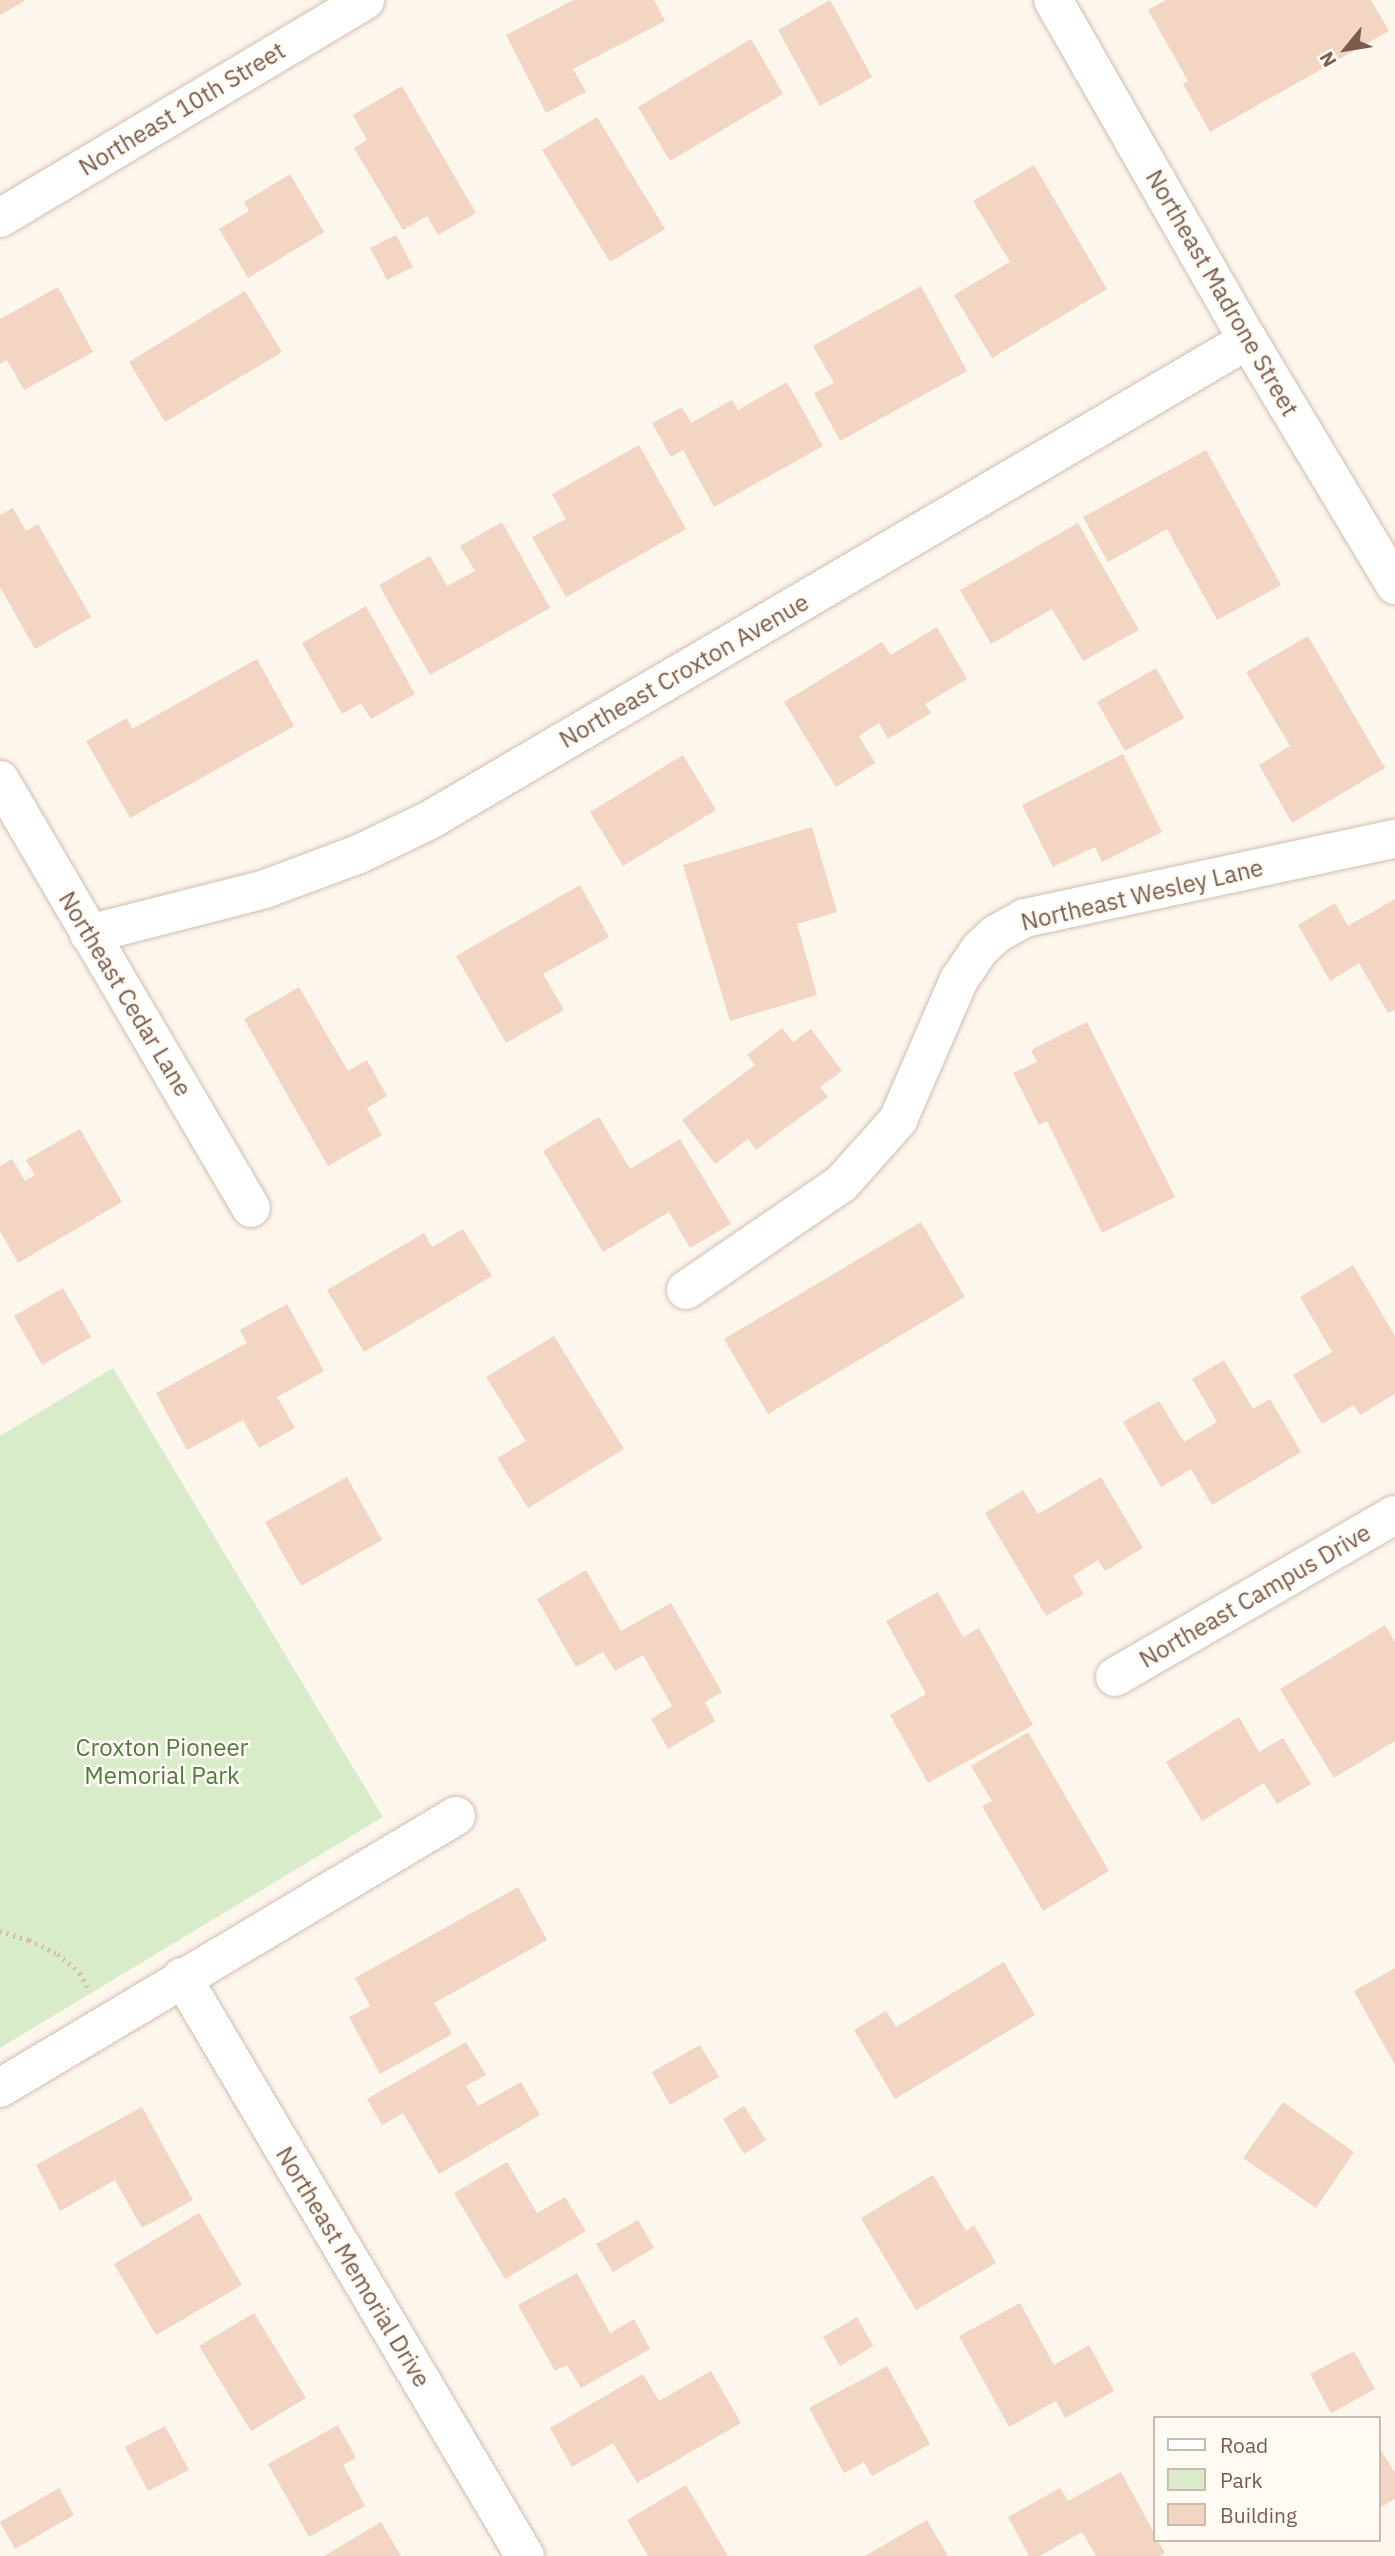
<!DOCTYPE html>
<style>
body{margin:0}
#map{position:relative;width:1395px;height:2556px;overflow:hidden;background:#fdf6ec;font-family:"IBM Plex Sans",sans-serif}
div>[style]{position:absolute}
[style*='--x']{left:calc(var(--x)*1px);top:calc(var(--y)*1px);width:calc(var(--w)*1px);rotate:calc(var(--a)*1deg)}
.green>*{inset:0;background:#d8ecc9}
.building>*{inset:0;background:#f3d5c3}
.path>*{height:4.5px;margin-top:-2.25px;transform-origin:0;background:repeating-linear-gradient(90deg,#d9b8a5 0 2px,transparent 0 7px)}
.roads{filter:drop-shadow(0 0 2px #d1beb0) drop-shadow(0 0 2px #d1beb0)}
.minor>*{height:38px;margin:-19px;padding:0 19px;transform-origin:19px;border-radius:19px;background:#fff}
.tertiary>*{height:38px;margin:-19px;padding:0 19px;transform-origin:19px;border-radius:19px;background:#fff}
span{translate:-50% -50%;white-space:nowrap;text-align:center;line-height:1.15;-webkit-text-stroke:5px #fffaf3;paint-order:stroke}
.street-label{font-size:24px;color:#7a5c4d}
.park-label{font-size:24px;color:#537a41}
.legend{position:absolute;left:1153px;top:2416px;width:228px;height:126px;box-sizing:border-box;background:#fffaf3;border:2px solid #cabbb1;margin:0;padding:9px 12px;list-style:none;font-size:21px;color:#7a5c4d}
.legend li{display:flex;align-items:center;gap:14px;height:35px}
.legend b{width:35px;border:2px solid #cabbb1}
.north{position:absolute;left:1311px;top:14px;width:70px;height:70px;-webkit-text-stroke:5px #fffaf3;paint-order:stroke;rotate:240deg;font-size:19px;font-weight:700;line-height:28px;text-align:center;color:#7a5c4d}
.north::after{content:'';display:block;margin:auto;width:24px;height:32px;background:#7a5c4d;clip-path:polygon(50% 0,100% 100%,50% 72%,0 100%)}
</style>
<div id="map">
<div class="green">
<i style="clip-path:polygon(113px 1368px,383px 1817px,0 2048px,0 1436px)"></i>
</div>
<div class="building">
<i style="clip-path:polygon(0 0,26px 0,0 15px)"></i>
<i style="clip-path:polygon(574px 0,654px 0,665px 21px,573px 69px,586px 92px,546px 113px,506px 35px)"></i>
<i style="clip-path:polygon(830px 0,872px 77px,820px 106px,778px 30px)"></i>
<i style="clip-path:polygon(1166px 0,1371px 0,1389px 31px,1210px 132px,1183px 84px,1188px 81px,1148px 10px)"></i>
<i style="clip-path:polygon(751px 39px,783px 94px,670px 161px,638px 107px)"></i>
<i style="clip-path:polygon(402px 86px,476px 213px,438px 235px,427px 216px,403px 230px,354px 148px,367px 140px,353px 115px)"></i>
<i style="clip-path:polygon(597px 117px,665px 229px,610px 262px,542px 150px)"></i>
<i style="clip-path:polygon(1034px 165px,1107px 289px,992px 358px,954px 295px,1010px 262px,973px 201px)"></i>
<i style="clip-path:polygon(290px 174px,324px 232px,248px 278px,219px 229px,249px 211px,244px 202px)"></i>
<i style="clip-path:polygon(396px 235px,413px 267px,387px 280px,370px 248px)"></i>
<i style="clip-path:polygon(921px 286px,967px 371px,840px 441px,814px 393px,834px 383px,813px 346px)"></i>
<i style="clip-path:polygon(58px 287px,93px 352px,24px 390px,7px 360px,0 364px,0 319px)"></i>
<i style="clip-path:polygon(245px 291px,282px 352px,165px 422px,129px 362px)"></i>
<i style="clip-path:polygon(787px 382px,823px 446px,714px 507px,683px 450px,671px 457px,652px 423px,682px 407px,691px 423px,732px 400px,738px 410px)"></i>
<i style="clip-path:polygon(639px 445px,686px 529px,566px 597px,532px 537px,566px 519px,552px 494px)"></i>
<i style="clip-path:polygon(1206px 450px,1281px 585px,1217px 620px,1167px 529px,1108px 562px,1083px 517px)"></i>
<i style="clip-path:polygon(13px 508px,26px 531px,38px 524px,91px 617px,35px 649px,0 587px,0 515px)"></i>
<i style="clip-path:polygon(502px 522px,550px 608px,430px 675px,379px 585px,430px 556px,447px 586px,475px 571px,460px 546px)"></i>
<i style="clip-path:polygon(1078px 523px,1139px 630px,1083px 661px,1052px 609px,991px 644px,960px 590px)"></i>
<i style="clip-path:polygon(366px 606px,415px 694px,371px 719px,361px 703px,342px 714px,302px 643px)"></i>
<i style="clip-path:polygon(937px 627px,967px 679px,925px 704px,931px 713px,888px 739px,879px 723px,859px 736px,875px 763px,836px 787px,784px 702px,882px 642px,891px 655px)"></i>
<i style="clip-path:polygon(1308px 636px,1385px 768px,1292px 823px,1259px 765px,1290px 746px,1246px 672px)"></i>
<i style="clip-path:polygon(257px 659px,294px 726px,130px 818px,86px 741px,127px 718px,132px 729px)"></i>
<i style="clip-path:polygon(1156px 668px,1184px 718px,1125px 751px,1097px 702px)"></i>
<i style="clip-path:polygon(1123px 754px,1162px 832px,1102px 862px,1095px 847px,1053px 867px,1022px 805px)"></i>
<i style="clip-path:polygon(683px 755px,716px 810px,623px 866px,590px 812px)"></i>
<i style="clip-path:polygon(812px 827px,837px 912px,797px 924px,817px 995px,730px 1021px,683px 865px)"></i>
<i style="clip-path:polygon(580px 885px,609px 937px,543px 974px,564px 1010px,506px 1043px,456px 956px)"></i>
<i style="clip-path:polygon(1395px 899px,1395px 1010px,1388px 1013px,1359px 963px,1330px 981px,1298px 925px,1335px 903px,1348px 926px)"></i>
<i style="clip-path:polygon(299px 987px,348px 1071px,367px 1060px,387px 1096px,367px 1108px,382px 1135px,328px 1166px,244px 1019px)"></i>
<i style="clip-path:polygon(1087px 1022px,1175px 1197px,1102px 1233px,1047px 1121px,1039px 1125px,1013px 1073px,1037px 1062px,1031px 1050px)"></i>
<i style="clip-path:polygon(782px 1028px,793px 1042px,811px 1029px,842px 1071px,820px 1087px,828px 1097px,756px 1150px,748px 1139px,715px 1164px,682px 1120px,755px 1065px,747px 1055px)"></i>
<i style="clip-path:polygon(599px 1117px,630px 1169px,680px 1139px,731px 1224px,690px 1248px,669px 1212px,603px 1252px,543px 1151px)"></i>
<i style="clip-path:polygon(80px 1129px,122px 1202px,18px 1263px,0 1231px,0 1166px,12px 1159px,25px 1181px,35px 1175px,26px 1160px)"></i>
<i style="clip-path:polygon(921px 1222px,965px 1297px,768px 1414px,724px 1339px)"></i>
<i style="clip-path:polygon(463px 1229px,492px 1276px,364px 1352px,327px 1290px,424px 1233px,432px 1247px)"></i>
<i style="clip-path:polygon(1353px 1265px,1395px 1336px,1395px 1394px,1360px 1415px,1354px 1405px,1322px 1424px,1293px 1375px,1332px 1352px,1300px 1297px)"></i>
<i style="clip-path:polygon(63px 1288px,91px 1337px,42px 1365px,14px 1316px)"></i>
<i style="clip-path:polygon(287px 1304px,324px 1371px,277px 1397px,295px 1428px,259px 1448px,243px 1420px,187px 1450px,156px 1393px,247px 1343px,240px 1330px)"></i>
<i style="clip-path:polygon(554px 1336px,624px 1449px,528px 1508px,497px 1458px,526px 1441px,486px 1377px)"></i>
<i style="clip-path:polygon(1224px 1360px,1253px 1409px,1270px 1399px,1301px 1452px,1212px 1505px,1191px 1469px,1161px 1487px,1123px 1422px,1159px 1401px,1184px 1442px,1217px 1422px,1192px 1379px)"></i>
<i style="clip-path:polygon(347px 1477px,382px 1540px,301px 1586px,265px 1522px)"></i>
<i style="clip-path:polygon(1101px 1477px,1143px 1548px,1105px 1571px,1098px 1560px,1073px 1576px,1084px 1594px,1046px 1616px,985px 1513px,1023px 1490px,1038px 1514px)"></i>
<i style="clip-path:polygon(586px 1570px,621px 1631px,671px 1603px,722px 1692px,705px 1702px,715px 1721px,668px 1749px,651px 1719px,672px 1706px,643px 1655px,615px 1671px,603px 1652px,576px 1667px,537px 1599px)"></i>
<i style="clip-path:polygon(938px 1592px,963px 1637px,979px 1628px,1033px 1725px,928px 1783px,890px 1715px,926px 1694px,886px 1621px)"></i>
<i style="clip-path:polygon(1385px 1625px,1395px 1642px,1395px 1741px,1334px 1778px,1280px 1689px)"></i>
<i style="clip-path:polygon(1239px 1717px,1259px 1752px,1283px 1738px,1311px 1784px,1277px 1804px,1264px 1783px,1202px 1821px,1166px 1762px)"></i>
<i style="clip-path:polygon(1028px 1732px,1109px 1871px,1043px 1911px,982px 1806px,992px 1801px,971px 1766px)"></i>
<i style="clip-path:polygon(518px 1887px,547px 1940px,434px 2003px,452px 2034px,380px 2074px,349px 2017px,370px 2006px,355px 1978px)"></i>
<i style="clip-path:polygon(1004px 1962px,1035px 2015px,895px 2099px,854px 2030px,886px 2011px,896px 2027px)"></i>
<i style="clip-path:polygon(1395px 1968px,1395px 2065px,1354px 1991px)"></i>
<i style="clip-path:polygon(466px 2042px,486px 2075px,466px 2086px,478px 2106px,521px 2082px,540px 2115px,439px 2174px,403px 2113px,382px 2125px,367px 2099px)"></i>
<i style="clip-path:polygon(700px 2045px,719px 2077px,670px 2105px,652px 2072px)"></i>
<i style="clip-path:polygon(1283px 2102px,1354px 2152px,1316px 2208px,1243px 2158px)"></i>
<i style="clip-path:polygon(744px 2106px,766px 2140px,744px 2154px,723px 2119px)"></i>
<i style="clip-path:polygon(142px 2107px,193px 2200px,142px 2228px,115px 2180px,60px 2211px,36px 2165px)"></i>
<i style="clip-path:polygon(507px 2162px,537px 2213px,565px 2197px,586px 2231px,505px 2279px,454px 2193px)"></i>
<i style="clip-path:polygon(933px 2175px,966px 2231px,974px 2225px,996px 2263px,916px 2310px,861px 2218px)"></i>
<i style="clip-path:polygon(199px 2213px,242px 2285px,156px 2335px,114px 2264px)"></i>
<i style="clip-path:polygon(638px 2220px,654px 2248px,613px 2272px,596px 2244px)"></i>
<i style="clip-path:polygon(577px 2273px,610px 2333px,634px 2319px,650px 2349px,581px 2388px,567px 2365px,555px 2371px,518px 2305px)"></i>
<i style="clip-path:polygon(1020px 2303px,1054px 2365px,1089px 2345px,1114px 2391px,1065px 2418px,1056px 2401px,1009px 2427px,959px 2336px)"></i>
<i style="clip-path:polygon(254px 2313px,306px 2398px,251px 2431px,199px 2346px)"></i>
<i style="clip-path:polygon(857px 2317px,873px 2346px,840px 2366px,823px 2337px)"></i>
<i style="clip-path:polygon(1354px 2351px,1375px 2389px,1331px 2413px,1310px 2374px)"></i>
<i style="clip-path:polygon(887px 2366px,930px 2444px,872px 2476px,864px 2462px,844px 2473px,809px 2408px)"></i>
<i style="clip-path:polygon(711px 2371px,741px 2423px,637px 2483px,613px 2443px,572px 2467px,550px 2428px,643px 2374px,659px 2401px)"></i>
<i style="clip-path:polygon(338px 2425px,356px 2458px,343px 2465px,365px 2506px,309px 2537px,268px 2464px)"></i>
<i style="clip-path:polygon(165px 2426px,189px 2470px,148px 2491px,125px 2447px)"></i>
<i style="clip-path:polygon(1379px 2447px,1395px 2473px,1395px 2499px,1379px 2508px)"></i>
<i style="clip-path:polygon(1121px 2472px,1165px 2553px,1160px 2556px,1096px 2556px,1082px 2532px,1040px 2556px,1029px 2556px,1008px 2517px,1060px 2488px,1068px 2501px)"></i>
<i style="clip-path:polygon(686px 2485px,728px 2556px,648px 2556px,627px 2520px)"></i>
<i style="clip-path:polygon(59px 2488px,74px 2515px,15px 2549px,0 2522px)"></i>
<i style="clip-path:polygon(927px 2520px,948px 2556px,865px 2556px)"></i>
<i style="clip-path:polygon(381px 2522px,401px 2556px,324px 2556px)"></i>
</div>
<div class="path">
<i style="--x:0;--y:1931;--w:30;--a:17"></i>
<i style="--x:29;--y:1940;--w:32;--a:26"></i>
<i style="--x:58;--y:1954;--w:29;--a:41"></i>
<i style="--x:80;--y:1973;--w:16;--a:63"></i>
</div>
<div class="roads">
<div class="minor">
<i style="--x:1053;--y:0;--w:392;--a:60.2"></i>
<i style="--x:1248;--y:340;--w:286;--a:59"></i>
<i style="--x:0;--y:780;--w:496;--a:59.6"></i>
<i style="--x:89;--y:934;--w:182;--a:-14.3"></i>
<i style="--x:265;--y:889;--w:100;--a:-20.4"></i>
<i style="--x:359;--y:854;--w:76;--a:-25.6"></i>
<i style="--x:428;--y:821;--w:951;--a:-30.4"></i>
<i style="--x:686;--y:1290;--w:188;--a:-34.4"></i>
<i style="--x:841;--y:1184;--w:86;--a:-48.3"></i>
<i style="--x:898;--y:1120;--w:153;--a:-66.5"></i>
<i style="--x:959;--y:980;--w:37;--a:-56"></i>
<i style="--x:980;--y:949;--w:22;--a:-43"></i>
<i style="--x:996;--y:934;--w:33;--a:-29"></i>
<i style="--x:1025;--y:918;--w:378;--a:-12.1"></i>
<i style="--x:1115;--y:1677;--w:323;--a:-30.1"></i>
<i style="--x:182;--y:1977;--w:673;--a:59.36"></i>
<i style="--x:0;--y:2088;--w:531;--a:-30.82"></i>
</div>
<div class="tertiary">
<i style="--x:0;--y:218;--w:425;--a:-30.8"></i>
</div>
</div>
<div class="street-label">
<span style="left:182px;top:109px;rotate:-31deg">Northeast 10th Street</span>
<span style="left:1222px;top:293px;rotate:60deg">Northeast Madrone Street</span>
<span style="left:684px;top:671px;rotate:-30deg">Northeast Croxton Avenue</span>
<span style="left:1142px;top:895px;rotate:-13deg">Northeast Wesley Lane</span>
<span style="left:125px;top:994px;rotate:59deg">Northeast Cedar Lane</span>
<span style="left:1255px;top:1596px;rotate:-30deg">Northeast Campus Drive</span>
<span style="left:353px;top:2267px;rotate:59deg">Northeast Memorial Drive</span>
</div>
<div class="park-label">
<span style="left:162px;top:1762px">Croxton Pioneer<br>Memorial Park</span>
</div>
<ul class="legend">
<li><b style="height:9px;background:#fff"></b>Road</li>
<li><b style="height:19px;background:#d8ecc9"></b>Park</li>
<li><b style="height:19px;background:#f3d5c3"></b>Building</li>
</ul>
<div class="north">N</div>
</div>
